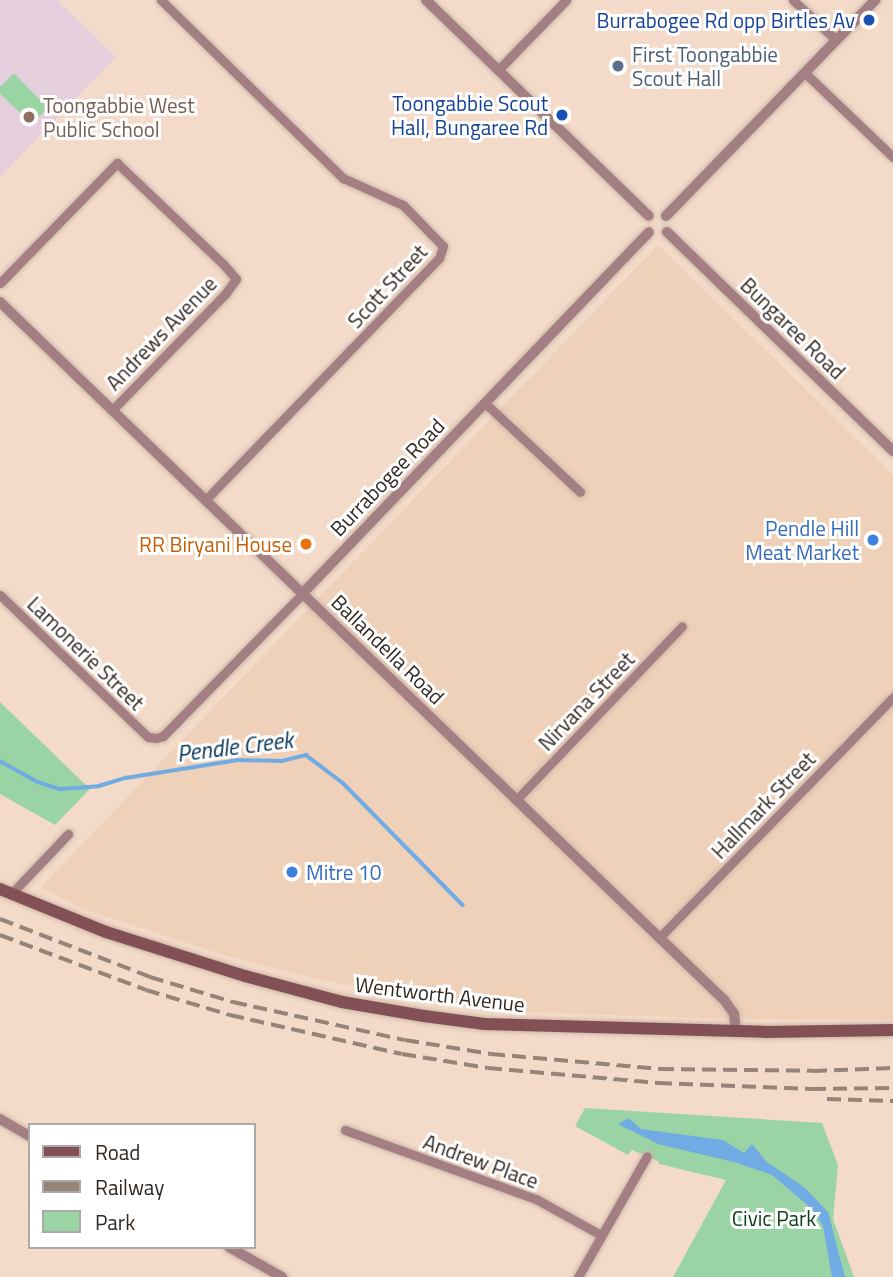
<!DOCTYPE html>
<style>
body{margin:0}
#map{position:relative;width:893px;height:1277px;overflow:hidden;background:#f4dbc9;font-family:"Titillium Web",sans-serif}
div>[style]{position:absolute}
[style*='--x']{left:calc(var(--x)*1px);top:calc(var(--y)*1px);width:calc(var(--w)*1px);rotate:calc(var(--a)*1deg)}
.built>*{inset:0;background:#efd0b9}
.education>*{inset:0;background:#e5cfdd}
.green>*{inset:0;background:#9bd4a4}
.water>*{inset:0;background:#70abe3}
.stream>*{height:3.5px;margin:-1.75px;padding:0 1.75px;transform-origin:1.75px;border-radius:1.75px;background:#70abe3}
.roads{filter:drop-shadow(0 0 2px #cdb7a8) drop-shadow(0 0 2px #cdb7a8)}
.minor>*{height:9px;margin:-4.5px;padding:0 4.5px;transform-origin:4.5px;border-radius:4.5px;background:#a37e82}
.tertiary>*{height:10px;margin:-5px;padding:0 5px;transform-origin:5px;border-radius:5px;background:#a37e82}
.secondary>*{height:12px;margin:-6px;padding:0 6px;transform-origin:6px;border-radius:6px;background:#835056}
.rail>*{height:3.5px;margin-top:-1.75px;transform-origin:0;background:repeating-linear-gradient(90deg,#968478 0 14px,transparent 0 21px)}
.dots>*{width:19px;height:19px;translate:-50% -50%;box-sizing:border-box;border:4px solid #fff;border-radius:50%}
span{translate:-50% -50%;white-space:nowrap;text-align:center;line-height:1.15;-webkit-text-stroke:6px #fff;paint-order:stroke}
.transit-label{font-size:21px;color:#164399}
.right{translate:-100% -50%;text-align:right}
.service-label{font-size:21px;color:#4e5e75}
.left{translate:0 -50%;text-align:left}
.education-label{font-size:21px;color:#785e54}
.street-label{font-size:21px;color:#322822}
.shop-label{font-size:21px;color:#366cbe}
.food-label{font-size:21px;color:#c56008}
.park-label{font-size:21px;color:#10401d}
.water-label{font-size:23px;color:#033256;font-style:italic}
.legend{position:absolute;left:28px;top:1123px;width:228px;height:126px;box-sizing:border-box;background:#fff;border:2px solid #ada9a7;margin:0;padding:9px 12px;list-style:none;font-size:21px;color:#322822}
.legend li{display:flex;align-items:center;gap:14px;height:35px}
.legend b{width:35px;border:2px solid #ada9a7}
</style>
<div id="map">
<div class="built">
<i style="clip-path:polygon(658px 245px,893px 475px,893px 1019px,735px 1019px,496px 1011px,320px 980px,227px 956px,80px 908px,41px 887px)"></i>
</div>
<div class="education">
<i style="clip-path:polygon(0 0,57px 0,116px 57px,0 177px)"></i>
</div>
<div class="green">
<i style="clip-path:polygon(14px 73px,48px 108px,32px 124px,0 94px,0 87px)"></i>
<i style="clip-path:polygon(0 702px,90px 789px,55px 825px,0 794px)"></i>
<i style="clip-path:polygon(585px 1108px,822px 1123px,838px 1165px,833px 1219px,854px 1277px,673px 1277px,726px 1180px,659px 1164px,658px 1161px,632px 1150px,628px 1155px,575px 1126px)"></i>
</div>
<div class="water">
<i style="clip-path:polygon(629px 1118px,641px 1129px,723px 1140px,744px 1153px,752px 1144px,767px 1162px,804px 1187px,828px 1212px,845px 1277px,832px 1277px,823px 1226px,812px 1209px,772px 1175px,734px 1162px,658px 1144px,618px 1124px)"></i>
</div>
<div class="stream">
<i style="--x:0;--y:761;--w:43;--a:28.9"></i>
<i style="--x:38;--y:782;--w:23;--a:18"></i>
<i style="--x:60;--y:789;--w:39;--a:-4"></i>
<i style="--x:99;--y:786;--w:28;--a:-17"></i>
<i style="--x:126;--y:778;--w:113;--a:-9.1"></i>
<i style="--x:238;--y:760;--w:44;--a:1.3"></i>
<i style="--x:282;--y:761;--w:25;--a:-14"></i>
<i style="--x:306;--y:755;--w:46;--a:37.1"></i>
<i style="--x:343;--y:783;--w:171;--a:45.5"></i>
</div>
<div class="roads">
<div class="minor">
<i style="--x:161;--y:0;--w:255;--a:44.4"></i>
<i style="--x:343;--y:178;--w:66;--a:24.2"></i>
<i style="--x:403;--y:205;--w:57;--a:45.7"></i>
<i style="--x:443;--y:246;--w:13;--a:108"></i>
<i style="--x:439;--y:258;--w:337;--a:134"></i>
<i style="--x:793;--y:0;--w:59;--a:42.9"></i>
<i style="--x:498;--y:70;--w:98;--a:-45.8"></i>
<i style="--x:805;--y:73;--w:122;--a:43.7"></i>
<i style="--x:0;--y:283;--w:168;--a:-45.7"></i>
<i style="--x:117;--y:163;--w:148;--a:43.6"></i>
<i style="--x:224;--y:265;--w:18;--a:49"></i>
<i style="--x:236;--y:279;--w:19;--a:126"></i>
<i style="--x:225;--y:294;--w:162;--a:134.2"></i>
<i style="--x:485;--y:403;--w:130;--a:43.1"></i>
<i style="--x:0;--y:595;--w:205;--a:43.8"></i>
<i style="--x:148;--y:737;--w:8;--a:7"></i>
<i style="--x:156;--y:738;--w:7;--a:-16"></i>
<i style="--x:163;--y:736;--w:199;--a:-45.6"></i>
<i style="--x:516;--y:800;--w:240;--a:-46.3"></i>
<i style="--x:11;--y:894;--w:83;--a:-46.5"></i>
<i style="--x:659;--y:938;--w:336;--a:-45.8"></i>
<i style="--x:345;--y:1130;--w:203;--a:19.9"></i>
<i style="--x:536;--y:1199;--w:74;--a:29"></i>
<i style="--x:578;--y:1277;--w:139;--a:-60.3"></i>
</div>
<div class="tertiary">
<i style="--x:426;--y:0;--w:310;--a:44.1"></i>
<i style="--x:666;--y:216;--w:301;--a:-45.9"></i>
<i style="--x:667;--y:232;--w:315;--a:44.1"></i>
<i style="--x:0;--y:302;--w:1007;--a:43.95"></i>
<i style="--x:725;--y:1001;--w:16;--a:55"></i>
<i style="--x:734;--y:1014;--w:17;--a:83"></i>
<i style="--x:302;--y:594;--w:501;--a:-46.21"></i>
<i style="--x:0;--y:1119;--w:34;--a:30"></i>
<i style="--x:229;--y:1247;--w:61;--a:29.5"></i>
</div>
<div class="secondary">
<i style="--x:0;--y:889;--w:114;--a:22.1"></i>
<i style="--x:106;--y:932;--w:146;--a:17.6"></i>
<i style="--x:245;--y:976;--w:100;--a:15"></i>
<i style="--x:342;--y:1002;--w:83;--a:9.7"></i>
<i style="--x:424;--y:1016;--w:61;--a:7.6"></i>
<i style="--x:484;--y:1024;--w:281;--a:1.6"></i>
<i style="--x:765;--y:1032;--w:128;--a:-0.9"></i>
</div>
</div>
<div class="rail">
<i style="--x:0;--y:919;--w:161;--a:21.1"></i>
<i style="--x:150;--y:977;--w:87;--a:16.8"></i>
<i style="--x:233;--y:1002;--w:176;--a:12.5"></i>
<i style="--x:405;--y:1040;--w:87;--a:9.2"></i>
<i style="--x:491;--y:1054;--w:170;--a:5.1"></i>
<i style="--x:660;--y:1069;--w:153;--a:0.7"></i>
<i style="--x:813;--y:1071;--w:80;--a:-2.1"></i>
<i style="--x:0;--y:935;--w:156;--a:20.6"></i>
<i style="--x:146;--y:990;--w:88;--a:16.6"></i>
<i style="--x:230;--y:1015;--w:176;--a:12.8"></i>
<i style="--x:402;--y:1054;--w:87;--a:9.2"></i>
<i style="--x:488;--y:1068;--w:171;--a:5"></i>
<i style="--x:658;--y:1083;--w:154;--a:2.2"></i>
<i style="--x:812;--y:1089;--w:81;--a:-0.7"></i>
<i style="--x:827;--y:1099;--w:66;--a:1.7"></i>
</div>
<div class="dots">
<i style="left:869px;top:20px;background:#1a4fb4"></i>
<i style="left:618px;top:66px;background:#5c6f8a"></i>
<i style="left:562px;top:115px;background:#1a4fb4"></i>
<i style="left:29px;top:117px;background:#8d6e63"></i>
<i style="left:873px;top:540px;background:#3f7fe0"></i>
<i style="left:306px;top:544px;background:#e8710a"></i>
<i style="left:292px;top:872px;background:#3f7fe0"></i>
</div>
<div class="transit-label">
<span class="right" style="left:855px;top:20px">Burrabogee Rd opp Birtles Av</span>
<span class="right" style="left:548px;top:115px">Toongabbie Scout<br>Hall, Bungaree Rd</span>
</div>
<div class="service-label">
<span class="left" style="left:632px;top:66px">First Toongabbie<br>Scout Hall</span>
</div>
<div class="education-label">
<span class="left" style="left:43px;top:117px">Toongabbie West<br>Public School</span>
</div>
<div class="street-label">
<span style="left:387px;top:286px;rotate:-47deg">Scott Street</span>
<span style="left:793px;top:328px;rotate:44deg">Bungaree Road</span>
<span style="left:161px;top:333px;rotate:-46deg">Andrews Avenue</span>
<span style="left:387px;top:477px;rotate:-46deg">Burrabogee Road</span>
<span style="left:388px;top:649px;rotate:44deg">Ballandella Road</span>
<span style="left:86px;top:653px;rotate:44deg">Lamonerie Street</span>
<span style="left:586px;top:701px;rotate:-46deg">Nirvana Street</span>
<span style="left:763px;top:805px;rotate:-46deg">Hallmark Street</span>
<span style="left:440px;top:994px;rotate:7deg">Wentworth Avenue</span>
<span style="left:481px;top:1161px;rotate:20deg">Andrew Place</span>
</div>
<div class="shop-label">
<span class="right" style="left:859px;top:540px">Pendle Hill<br>Meat Market</span>
<span class="left" style="left:306px;top:872px">Mitre 10</span>
</div>
<div class="food-label">
<span class="right" style="left:292px;top:544px">RR Biryani House</span>
</div>
<div class="park-label">
<span style="left:774px;top:1218px">Civic Park</span>
</div>
<div class="water-label">
<span style="left:235px;top:747px;rotate:-7deg">Pendle Creek</span>
</div>
<ul class="legend">
<li><b style="height:9px;background:#835056"></b>Road</li>
<li><b style="height:9px;background:#968478"></b>Railway</li>
<li><b style="height:19px;background:#9bd4a4"></b>Park</li>
</ul>
</div>
